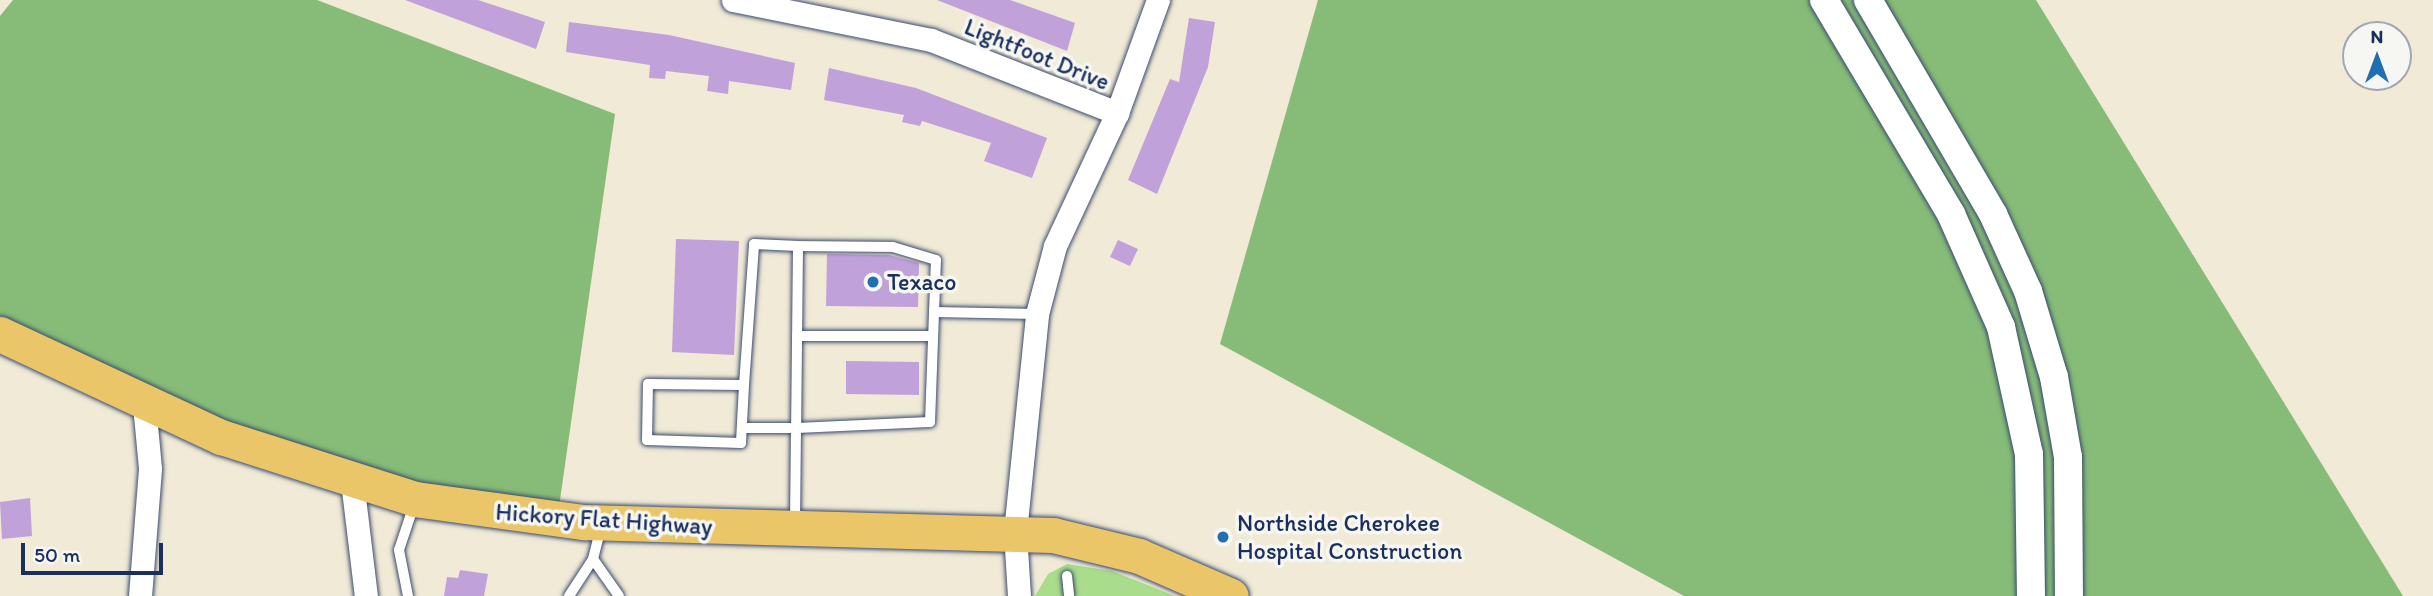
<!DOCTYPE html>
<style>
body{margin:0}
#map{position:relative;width:2433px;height:596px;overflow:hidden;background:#f0ead6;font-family:Itim,sans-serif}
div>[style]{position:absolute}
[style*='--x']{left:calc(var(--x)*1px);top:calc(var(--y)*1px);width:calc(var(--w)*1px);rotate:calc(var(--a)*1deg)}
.green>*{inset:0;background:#a9dc8b}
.forest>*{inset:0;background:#86bc77}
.building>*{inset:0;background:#c1a1d9}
.roads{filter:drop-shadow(0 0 2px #3b4b70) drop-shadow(0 0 2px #3b4b70)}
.service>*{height:10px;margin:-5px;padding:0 5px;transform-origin:5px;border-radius:5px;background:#fff}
.minor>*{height:23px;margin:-11.5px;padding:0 11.5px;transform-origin:11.5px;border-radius:11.5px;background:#fff}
.tertiary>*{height:28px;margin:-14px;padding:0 14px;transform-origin:14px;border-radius:14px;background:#fff}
.primary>*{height:35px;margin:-17.5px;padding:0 17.5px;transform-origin:17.5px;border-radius:17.5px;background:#eac669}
.dots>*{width:19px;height:19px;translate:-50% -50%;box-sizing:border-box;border:4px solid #f6f6f2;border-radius:50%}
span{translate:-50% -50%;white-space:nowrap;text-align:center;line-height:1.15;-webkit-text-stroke:7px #f6f6f2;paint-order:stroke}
.street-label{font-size:24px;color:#1b2f5e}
.poi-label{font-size:24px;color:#1b2f5e}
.left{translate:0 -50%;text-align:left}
.north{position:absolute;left:2342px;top:21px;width:70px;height:70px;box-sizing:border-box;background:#f6f6f2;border:2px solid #9ea6b7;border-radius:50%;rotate:0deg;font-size:19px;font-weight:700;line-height:28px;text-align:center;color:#1b2f5e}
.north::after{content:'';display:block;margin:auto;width:24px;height:32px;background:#1f6fb2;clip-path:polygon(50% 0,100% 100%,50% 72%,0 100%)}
.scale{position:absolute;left:21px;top:543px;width:142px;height:32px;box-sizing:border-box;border:4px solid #1b2f5e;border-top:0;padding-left:9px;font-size:21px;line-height:24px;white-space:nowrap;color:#1b2f5e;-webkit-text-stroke:5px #f6f6f2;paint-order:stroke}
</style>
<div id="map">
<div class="green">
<i style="clip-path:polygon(1067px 564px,1112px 571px,1175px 596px,1035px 596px,1048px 574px)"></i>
</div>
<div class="forest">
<i style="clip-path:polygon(13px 0,317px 0,615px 114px,557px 521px,430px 516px,0 318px,0 16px)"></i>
<i style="clip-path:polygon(1318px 0,2036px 0,2403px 596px,1684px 596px,1220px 344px)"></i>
</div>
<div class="building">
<i style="clip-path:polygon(405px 0,478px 0,545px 22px,536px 49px)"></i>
<i style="clip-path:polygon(937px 0,1010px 0,1075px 23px,1067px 51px)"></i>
<i style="clip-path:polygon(1189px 18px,1215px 22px,1208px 67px,1157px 194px,1128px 180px,1170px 79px,1179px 82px)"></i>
<i style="clip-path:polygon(569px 22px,669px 35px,795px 63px,791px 90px,729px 81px,728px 94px,707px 91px,709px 76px,666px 71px,665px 79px,649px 78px,650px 65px,566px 52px)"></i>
<i style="clip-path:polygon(829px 68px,916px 88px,1047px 138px,1032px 178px,984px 161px,991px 143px,922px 121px,920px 126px,902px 122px,904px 115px,824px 100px)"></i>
<i style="clip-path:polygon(676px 239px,739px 241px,734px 355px,672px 352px)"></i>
<i style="clip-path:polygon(1118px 240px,1138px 249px,1130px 266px,1110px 257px)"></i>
<i style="clip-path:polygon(827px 254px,889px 255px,919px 263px,918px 307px,826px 306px)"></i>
<i style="clip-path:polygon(846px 361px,919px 362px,919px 395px,846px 394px)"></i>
<i style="clip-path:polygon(30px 498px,32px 536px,2px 539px,0 502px)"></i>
<i style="clip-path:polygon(460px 570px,488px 574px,484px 596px,444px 596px,447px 577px,458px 578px)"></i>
</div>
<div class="roads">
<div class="service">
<i style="--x:934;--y:312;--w:103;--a:1.1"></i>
<i style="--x:797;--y:336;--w:136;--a:0"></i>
<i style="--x:744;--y:385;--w:58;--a:93"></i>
<i style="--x:741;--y:443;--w:94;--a:-178.2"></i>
<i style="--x:647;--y:440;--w:56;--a:-89"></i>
<i style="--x:648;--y:384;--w:96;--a:0.6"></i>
<i style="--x:744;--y:385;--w:141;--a:-85.9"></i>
<i style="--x:754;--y:244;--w:44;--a:2.6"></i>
<i style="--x:742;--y:428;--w:54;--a:0"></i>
<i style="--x:796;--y:428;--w:134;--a:-2.6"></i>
<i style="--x:930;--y:422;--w:162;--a:-87.9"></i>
<i style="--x:936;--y:260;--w:45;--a:-163.2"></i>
<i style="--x:893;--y:247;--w:95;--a:-179.4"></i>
<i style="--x:798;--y:246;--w:182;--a:90.6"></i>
<i style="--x:796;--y:428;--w:94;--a:90.6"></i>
<i style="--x:593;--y:559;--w:45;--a:54.9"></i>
<i style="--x:1067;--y:576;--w:20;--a:84"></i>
<i style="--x:408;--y:596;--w:47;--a:-101.1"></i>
<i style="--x:399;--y:550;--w:47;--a:-71.6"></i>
<i style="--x:569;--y:596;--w:44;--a:-57"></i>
<i style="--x:593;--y:559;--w:34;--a:-76"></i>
</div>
<div class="minor">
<i style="--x:733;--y:0;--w:202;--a:11.4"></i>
<i style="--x:931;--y:40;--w:200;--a:21.4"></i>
<i style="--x:352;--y:481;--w:116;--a:83.1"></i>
<i style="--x:140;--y:596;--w:128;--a:-85.5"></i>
<i style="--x:150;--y:468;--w:63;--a:-95.4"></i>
<i style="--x:1019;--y:596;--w:64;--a:-93.6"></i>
<i style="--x:1015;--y:532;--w:219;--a:-84.2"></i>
<i style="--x:1037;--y:314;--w:70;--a:-75.2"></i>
<i style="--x:1055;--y:246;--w:147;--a:-65"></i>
<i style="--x:1117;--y:113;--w:120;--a:-70.1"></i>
</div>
<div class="tertiary">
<i style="--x:1824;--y:0;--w:249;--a:59.3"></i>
<i style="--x:1951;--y:214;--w:124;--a:66.1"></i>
<i style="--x:2001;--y:327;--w:130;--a:77.6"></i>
<i style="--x:2029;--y:454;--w:142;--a:89.2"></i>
<i style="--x:1868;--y:0;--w:248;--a:59.7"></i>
<i style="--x:1993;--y:214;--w:85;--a:65.6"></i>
<i style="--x:2028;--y:291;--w:90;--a:73.2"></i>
<i style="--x:2054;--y:377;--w:81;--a:80.1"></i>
<i style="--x:2068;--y:457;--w:139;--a:89.6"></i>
</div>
<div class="primary">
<i style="--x:0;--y:334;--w:244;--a:25"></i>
<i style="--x:221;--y:437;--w:204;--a:17.7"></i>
<i style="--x:415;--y:499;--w:171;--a:7.8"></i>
<i style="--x:584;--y:522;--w:469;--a:1.6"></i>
<i style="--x:1053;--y:535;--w:89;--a:13.7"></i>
<i style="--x:1139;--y:556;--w:100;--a:23.5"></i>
</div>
</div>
<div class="dots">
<i style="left:873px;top:282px;background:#1f6fb2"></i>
<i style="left:1223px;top:537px;background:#1f6fb2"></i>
</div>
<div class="street-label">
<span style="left:1037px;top:54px;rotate:22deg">Lightfoot Drive</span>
<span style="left:604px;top:519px;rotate:4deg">Hickory Flat Highway</span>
</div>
<div class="poi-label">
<span class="left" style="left:887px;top:282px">Texaco</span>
<span class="left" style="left:1237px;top:537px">Northside Cherokee<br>Hospital Construction</span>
</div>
<div class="north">N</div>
<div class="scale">50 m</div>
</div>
